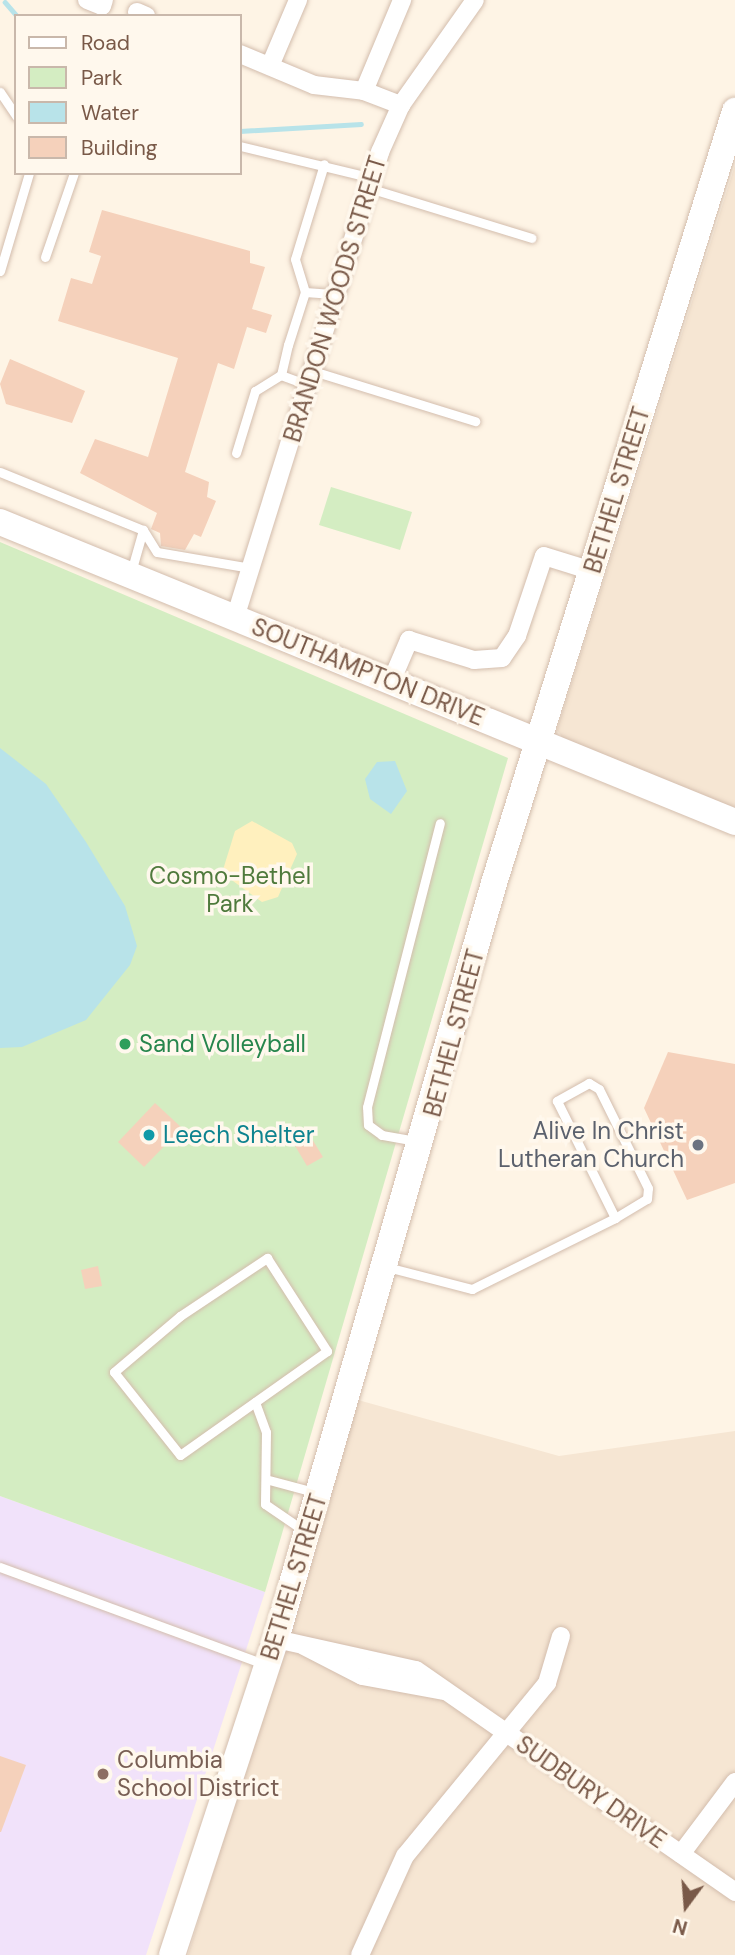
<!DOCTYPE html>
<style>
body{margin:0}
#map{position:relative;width:735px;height:1955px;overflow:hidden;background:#fef4e5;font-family:"DM Sans",sans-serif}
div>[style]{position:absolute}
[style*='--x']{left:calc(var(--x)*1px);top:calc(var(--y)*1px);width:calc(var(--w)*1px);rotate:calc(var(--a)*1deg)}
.residential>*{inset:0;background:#f6e6d3}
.education>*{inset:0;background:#f1e2fa}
.green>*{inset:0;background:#d4edc2}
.sand>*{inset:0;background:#fff0be}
.water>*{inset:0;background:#b8e3e9}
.stream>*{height:4.5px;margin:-2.25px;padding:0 2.25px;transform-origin:2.25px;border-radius:2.25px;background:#b8e3e9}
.building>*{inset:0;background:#f5d1bb}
.roads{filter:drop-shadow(0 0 2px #d3bdad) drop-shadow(0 0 2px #d3bdad)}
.lane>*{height:9px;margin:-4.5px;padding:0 4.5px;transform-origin:4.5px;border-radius:4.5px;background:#fff}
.street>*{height:18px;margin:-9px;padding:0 9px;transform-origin:9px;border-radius:9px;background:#fff}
.secondary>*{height:26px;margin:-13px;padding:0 13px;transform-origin:13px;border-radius:13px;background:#fff}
.dots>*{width:19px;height:19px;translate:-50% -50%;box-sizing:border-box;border:4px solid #fff8ed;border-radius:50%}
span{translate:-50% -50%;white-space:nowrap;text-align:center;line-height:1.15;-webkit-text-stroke:7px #fff8ed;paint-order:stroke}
.street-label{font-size:24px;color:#795948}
.park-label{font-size:24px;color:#4f7a3c}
.leisure-label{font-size:24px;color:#27864d}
.left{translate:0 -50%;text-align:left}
.worship-label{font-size:24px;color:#5b616d}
.right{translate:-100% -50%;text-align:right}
.culture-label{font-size:24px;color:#0d838f}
.education-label{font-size:24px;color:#785e54}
.legend{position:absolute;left:14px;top:14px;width:228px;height:161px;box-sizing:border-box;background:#fff8ed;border:2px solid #c9b8ab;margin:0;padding:9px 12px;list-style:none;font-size:21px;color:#795948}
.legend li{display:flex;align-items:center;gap:14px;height:35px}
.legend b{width:35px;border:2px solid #c9b8ab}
.north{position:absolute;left:651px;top:1871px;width:70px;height:70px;-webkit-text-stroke:5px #fff8ed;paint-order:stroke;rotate:196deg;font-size:19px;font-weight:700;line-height:28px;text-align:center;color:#795948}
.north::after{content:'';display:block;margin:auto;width:24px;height:32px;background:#795948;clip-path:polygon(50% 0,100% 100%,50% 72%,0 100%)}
</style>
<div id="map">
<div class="residential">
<i style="clip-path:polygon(735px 165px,735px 813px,563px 738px,557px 730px)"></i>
<i style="clip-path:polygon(358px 1400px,559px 1456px,735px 1431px,735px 1955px,188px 1955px)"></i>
</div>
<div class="education">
<i style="clip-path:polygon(0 1496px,265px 1592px,146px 1955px,0 1955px)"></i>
</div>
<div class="green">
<i style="clip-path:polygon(331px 487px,412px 512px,400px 550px,319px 525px)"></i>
<i style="clip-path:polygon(0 542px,508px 758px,265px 1592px,0 1496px)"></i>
</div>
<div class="sand">
<i style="clip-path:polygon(252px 821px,292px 843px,297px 854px,278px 897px,262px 902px,222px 873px,235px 831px)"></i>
</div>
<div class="water">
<i style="clip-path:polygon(0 748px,46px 784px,86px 842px,125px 906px,137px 946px,130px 965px,86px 1020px,22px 1047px,0 1048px)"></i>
<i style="clip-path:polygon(395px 761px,407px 791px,391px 814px,370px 799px,365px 779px,377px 762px)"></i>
</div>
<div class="stream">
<i style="--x:5;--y:2;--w:18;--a:49"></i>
<i style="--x:240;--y:131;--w:121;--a:-3.3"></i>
</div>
<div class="building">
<i style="clip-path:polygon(102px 210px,250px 251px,250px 263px,265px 267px,252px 309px,272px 315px,266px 333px,247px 327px,234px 369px,218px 363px,185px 472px,209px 482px,207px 497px,216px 501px,201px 537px,194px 534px,185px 550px,161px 546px,160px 533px,151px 529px,157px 513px,80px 473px,95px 439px,148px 457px,178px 358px,58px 321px,71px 278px,92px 284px,101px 256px,89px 252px)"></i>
<i style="clip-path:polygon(10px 359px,85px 391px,72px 423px,6px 404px,0 384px)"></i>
<i style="clip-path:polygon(668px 1052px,735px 1064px,735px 1183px,687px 1200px,644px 1108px)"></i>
<i style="clip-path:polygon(155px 1103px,182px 1128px,144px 1167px,118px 1142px)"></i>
<i style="clip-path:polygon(306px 1129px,323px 1157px,307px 1166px,291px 1139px)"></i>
<i style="clip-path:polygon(98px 1266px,102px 1286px,85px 1289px,81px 1270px)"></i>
<i style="clip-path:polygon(0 1756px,26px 1765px,1px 1832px,0 1832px)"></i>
</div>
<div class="roads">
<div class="lane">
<i style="--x:0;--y:92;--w:29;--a:56"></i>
<i style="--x:240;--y:146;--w:136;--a:13.6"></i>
<i style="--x:369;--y:188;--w:170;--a:17.1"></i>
<i style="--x:45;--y:257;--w:89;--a:-71"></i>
<i style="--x:0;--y:271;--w:102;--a:-73.5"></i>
<i style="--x:305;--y:292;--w:34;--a:-107"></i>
<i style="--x:295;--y:259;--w:99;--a:-73"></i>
<i style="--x:313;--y:371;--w:170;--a:17.2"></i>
<i style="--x:308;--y:385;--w:29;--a:-160"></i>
<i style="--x:281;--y:375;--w:31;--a:-77"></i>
<i style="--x:288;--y:345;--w:56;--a:-72.2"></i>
<i style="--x:305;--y:292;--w:31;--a:4"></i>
<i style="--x:236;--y:453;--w:65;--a:-73"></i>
<i style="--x:255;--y:391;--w:31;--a:-32"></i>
<i style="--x:0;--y:472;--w:154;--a:22.1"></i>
<i style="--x:143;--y:530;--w:26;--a:58"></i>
<i style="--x:157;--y:552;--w:95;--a:9.7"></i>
<i style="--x:131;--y:572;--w:44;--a:-74.1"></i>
<i style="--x:416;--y:1141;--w:35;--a:-170"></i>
<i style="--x:382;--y:1135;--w:17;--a:-144"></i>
<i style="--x:368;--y:1125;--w:18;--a:-93"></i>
<i style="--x:367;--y:1107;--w:293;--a:-75.6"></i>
<i style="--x:267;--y:1258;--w:111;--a:57.2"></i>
<i style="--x:327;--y:1351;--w:180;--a:144.7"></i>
<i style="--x:180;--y:1455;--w:106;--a:-128.5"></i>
<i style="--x:114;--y:1372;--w:87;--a:-40.3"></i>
<i style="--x:180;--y:1316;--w:105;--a:-33.7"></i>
<i style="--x:387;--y:1267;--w:88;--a:14.5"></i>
<i style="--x:472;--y:1289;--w:160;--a:-26.4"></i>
<i style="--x:615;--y:1218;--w:37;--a:-31"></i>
<i style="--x:647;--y:1199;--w:11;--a:-85"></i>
<i style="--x:648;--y:1188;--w:110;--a:-116.3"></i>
<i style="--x:599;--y:1089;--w:12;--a:-149"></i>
<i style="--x:589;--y:1083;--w:37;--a:151"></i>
<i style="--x:557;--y:1101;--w:131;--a:63.6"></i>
<i style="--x:255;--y:1402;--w:32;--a:70"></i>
<i style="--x:266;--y:1432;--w:72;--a:90.8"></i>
<i style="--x:265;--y:1504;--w:46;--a:34.4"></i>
<i style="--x:269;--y:1480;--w:47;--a:14.9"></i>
<i style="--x:0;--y:1567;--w:281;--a:20.2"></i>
</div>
<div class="street">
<i style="--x:87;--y:0;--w:16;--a:22"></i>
<i style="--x:102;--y:6;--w:6;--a:-72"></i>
<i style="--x:137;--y:12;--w:10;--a:24"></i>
<i style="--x:240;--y:54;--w:80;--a:22.7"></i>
<i style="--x:314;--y:85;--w:50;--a:6.8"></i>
<i style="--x:364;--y:91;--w:40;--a:21"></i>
<i style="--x:270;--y:66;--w:72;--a:-67"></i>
<i style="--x:364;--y:91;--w:99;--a:-67.3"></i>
<i style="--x:235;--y:618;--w:488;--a:-72.7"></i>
<i style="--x:380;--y:152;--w:51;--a:-65.9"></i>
<i style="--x:401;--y:105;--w:128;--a:-54.8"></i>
<i style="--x:391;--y:682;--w:46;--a:-66.8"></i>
<i style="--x:409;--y:640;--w:68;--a:17.1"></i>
<i style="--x:474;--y:660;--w:28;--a:-4"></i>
<i style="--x:502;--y:658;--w:27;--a:-56"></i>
<i style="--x:517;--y:636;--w:84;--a:-71.4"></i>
<i style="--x:544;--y:556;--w:50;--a:17.4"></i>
<i style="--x:276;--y:1639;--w:143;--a:12.5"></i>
<i style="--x:416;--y:1670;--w:389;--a:34.8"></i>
<i style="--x:304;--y:1646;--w:65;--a:27.3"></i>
<i style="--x:362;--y:1676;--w:83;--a:10.4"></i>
<i style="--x:681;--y:1854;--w:90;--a:-53.1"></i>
<i style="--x:360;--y:1955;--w:109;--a:-65.6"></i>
<i style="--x:405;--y:1856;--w:224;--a:-50.6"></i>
<i style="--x:547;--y:1683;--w:49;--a:-73.4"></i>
</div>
<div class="secondary">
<i style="--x:0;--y:522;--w:794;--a:22.2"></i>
<i style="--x:172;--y:1955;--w:333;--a:-71.8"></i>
<i style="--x:276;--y:1639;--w:787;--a:-73.91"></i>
<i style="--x:494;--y:883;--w:809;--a:-72.66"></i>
</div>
</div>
<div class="dots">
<i style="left:125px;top:1044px;background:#2e9e5b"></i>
<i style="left:149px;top:1135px;background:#0f9aa8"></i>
<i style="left:698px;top:1145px;background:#6b7280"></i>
<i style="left:103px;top:1774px;background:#8d6e63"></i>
</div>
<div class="street-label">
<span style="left:335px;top:299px;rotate:-73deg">BRANDON WOODS STREET</span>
<span style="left:617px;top:490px;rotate:-73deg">BETHEL STREET</span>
<span style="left:368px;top:672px;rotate:22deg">SOUTHAMPTON DRIVE</span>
<span style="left:454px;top:1033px;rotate:-75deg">BETHEL STREET</span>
<span style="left:294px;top:1577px;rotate:-73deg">BETHEL STREET</span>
<span style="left:591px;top:1792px;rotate:35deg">SUDBURY DRIVE</span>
</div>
<div class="park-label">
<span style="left:230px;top:890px">Cosmo-Bethel<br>Park</span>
</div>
<div class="leisure-label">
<span class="left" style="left:139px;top:1044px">Sand Volleyball</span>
</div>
<div class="worship-label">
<span class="right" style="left:684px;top:1145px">Alive In Christ<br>Lutheran Church</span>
</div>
<div class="culture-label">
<span class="left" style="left:163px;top:1135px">Leech Shelter</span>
</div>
<div class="education-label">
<span class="left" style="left:117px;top:1774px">Columbia<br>School District</span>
</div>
<ul class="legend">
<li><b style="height:9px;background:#fff"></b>Road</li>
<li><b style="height:19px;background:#d4edc2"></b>Park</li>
<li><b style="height:19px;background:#b8e3e9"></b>Water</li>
<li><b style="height:19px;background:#f5d1bb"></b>Building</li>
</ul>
<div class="north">N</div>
</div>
